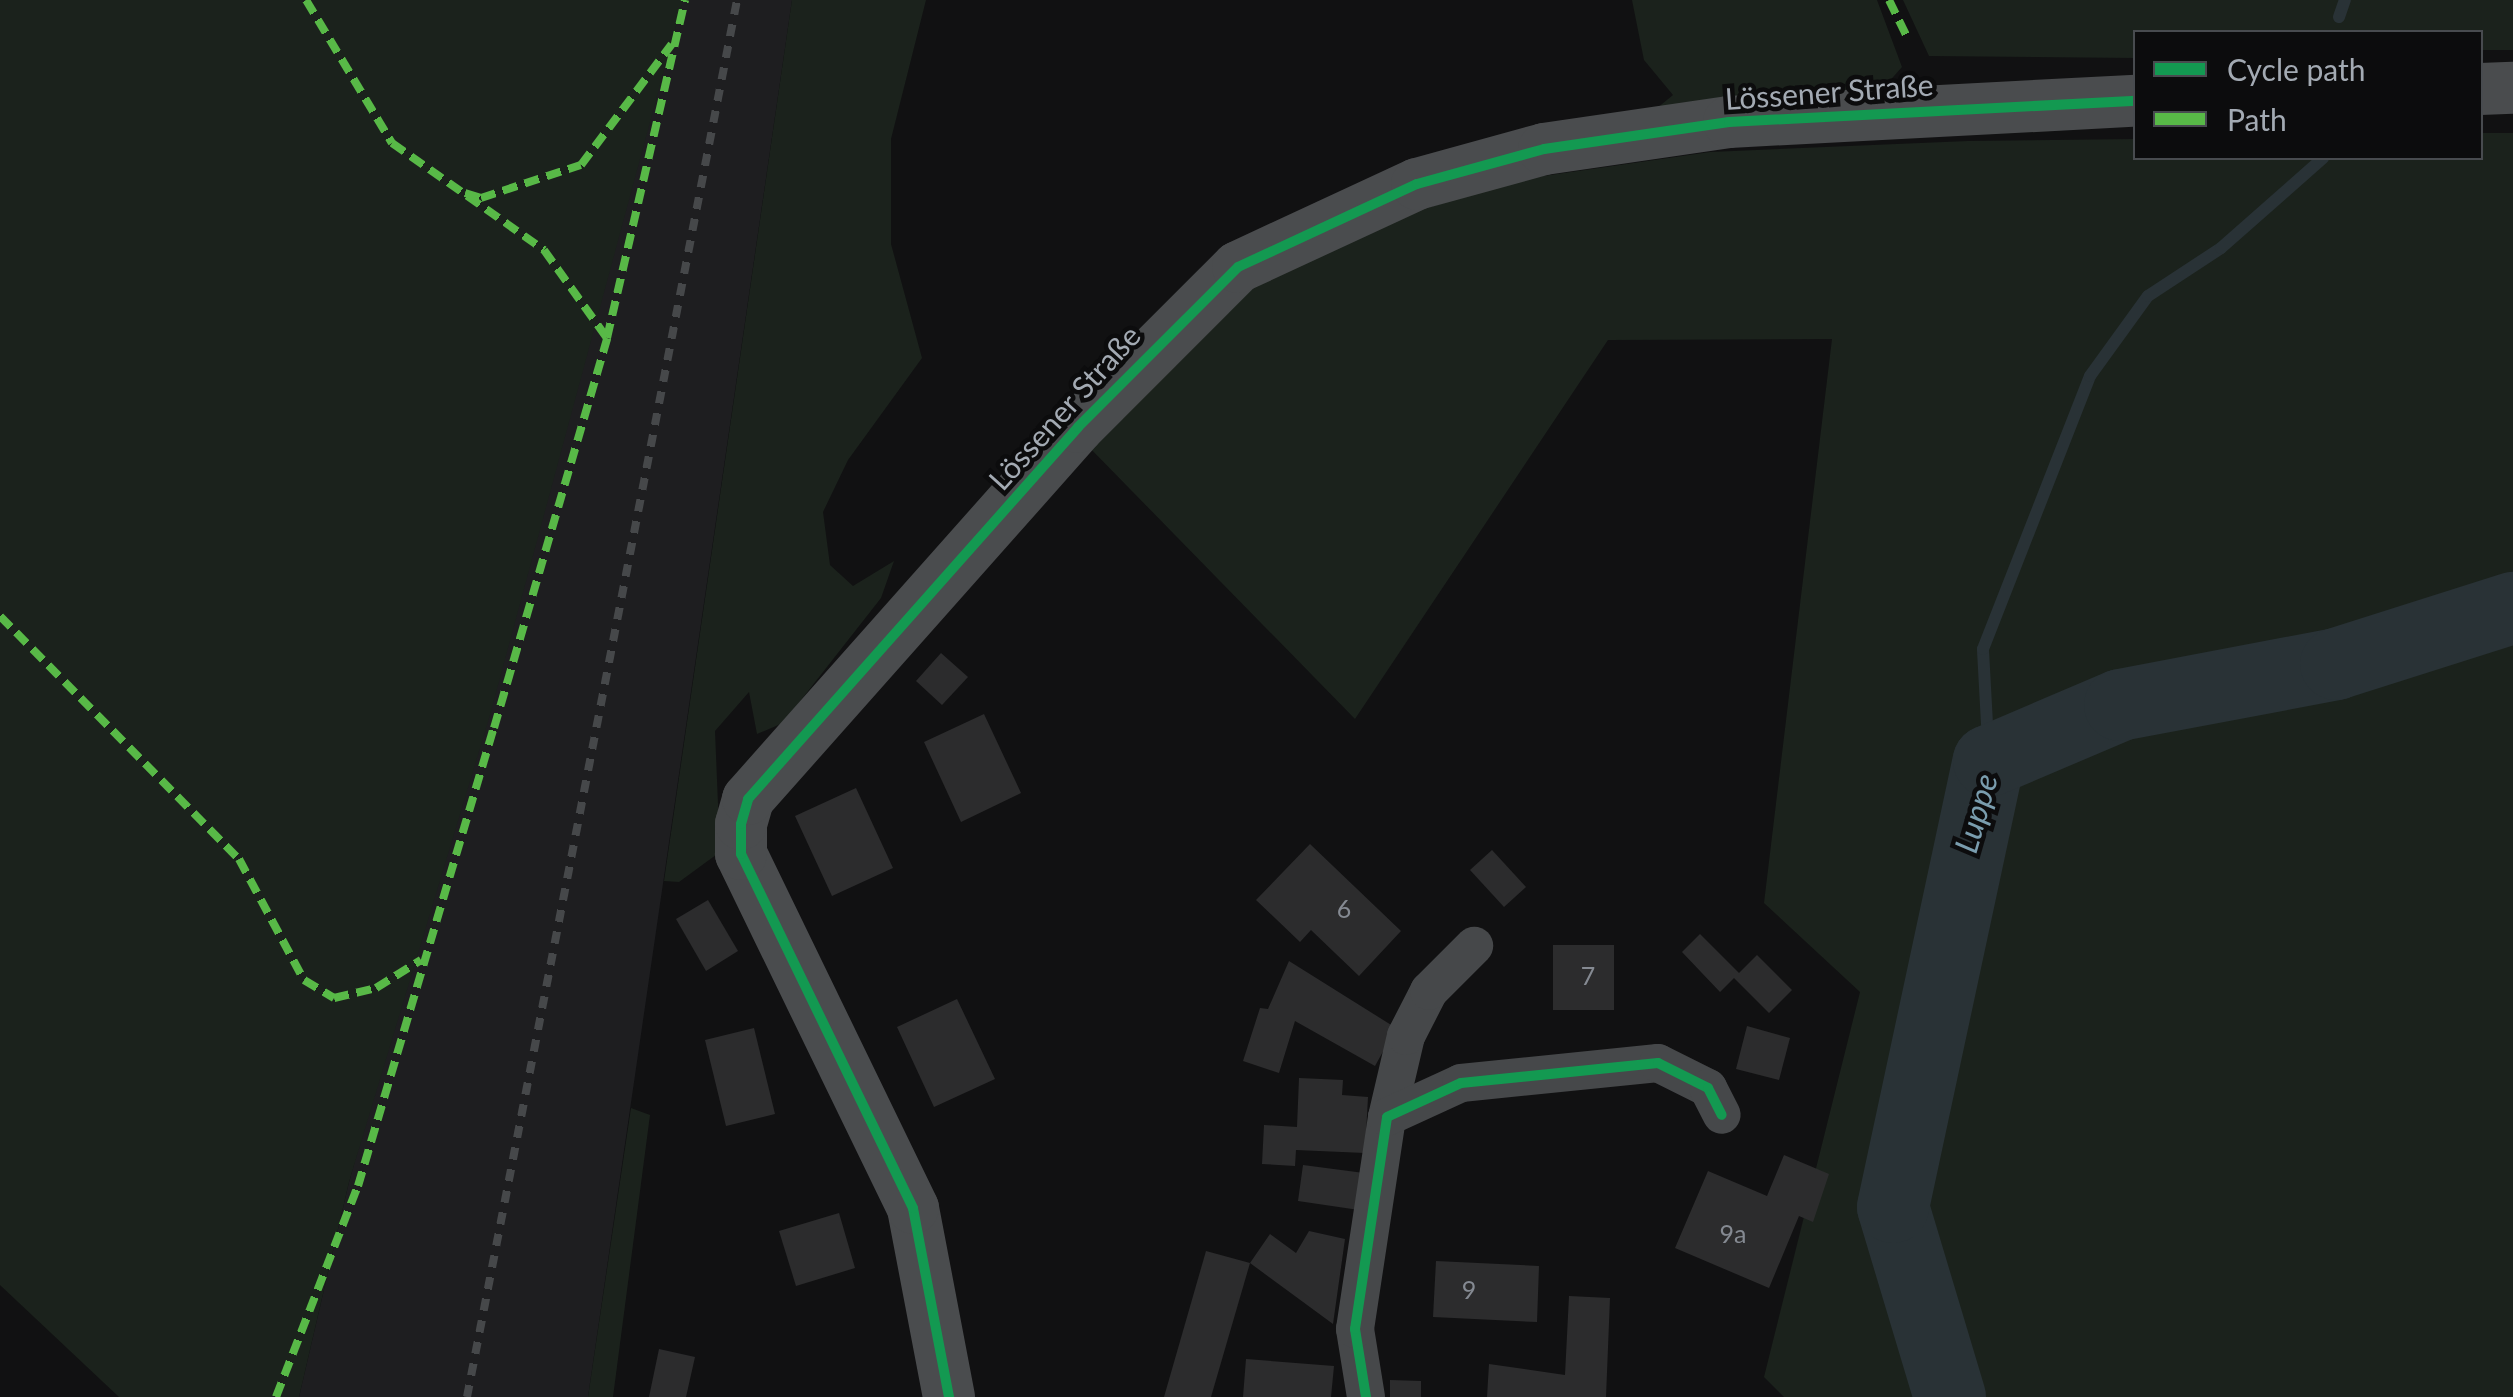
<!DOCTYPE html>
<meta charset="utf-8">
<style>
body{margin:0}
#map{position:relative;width:2513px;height:1397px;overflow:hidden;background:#111112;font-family:Lato,sans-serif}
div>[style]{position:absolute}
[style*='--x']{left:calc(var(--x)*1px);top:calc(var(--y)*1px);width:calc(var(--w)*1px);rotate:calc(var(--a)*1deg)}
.built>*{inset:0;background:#1e1e20}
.green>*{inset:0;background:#1b221c}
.stream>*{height:12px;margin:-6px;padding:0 6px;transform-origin:6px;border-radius:6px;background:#293236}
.river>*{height:72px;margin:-36px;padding:0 36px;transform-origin:36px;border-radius:36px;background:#293236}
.building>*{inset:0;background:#2c2c2d}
.street>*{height:38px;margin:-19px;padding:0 19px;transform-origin:19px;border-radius:19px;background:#46484a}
.secondary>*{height:52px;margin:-26px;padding:0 26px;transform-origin:26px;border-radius:26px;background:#4a4c4e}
.rail>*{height:8px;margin-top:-4px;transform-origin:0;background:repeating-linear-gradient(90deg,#46484a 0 12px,transparent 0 22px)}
.quiet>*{height:8px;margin-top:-4px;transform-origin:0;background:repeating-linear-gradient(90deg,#58b947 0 15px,transparent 0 23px)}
.cycleway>*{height:10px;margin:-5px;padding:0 5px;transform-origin:5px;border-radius:5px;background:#139951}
span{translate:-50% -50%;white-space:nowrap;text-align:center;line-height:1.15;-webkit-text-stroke:9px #0c0c0d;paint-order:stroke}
.number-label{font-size:25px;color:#858a92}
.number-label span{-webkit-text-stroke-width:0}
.street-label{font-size:30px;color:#a3aab3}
.water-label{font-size:32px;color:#7a9dae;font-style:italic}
.legend{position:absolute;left:2133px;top:30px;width:350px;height:130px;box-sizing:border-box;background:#0c0c0d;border:2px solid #484b4f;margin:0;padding:12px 18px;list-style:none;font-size:30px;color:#a3aab3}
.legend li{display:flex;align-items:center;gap:20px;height:50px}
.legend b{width:50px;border:2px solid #484b4f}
</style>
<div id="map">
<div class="built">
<i style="clip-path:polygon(682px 0,792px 0,588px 1397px,299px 1397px,349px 1182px)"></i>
</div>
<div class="green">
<i style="clip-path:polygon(0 0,683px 0,490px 715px,349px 1182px,299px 1397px,119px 1397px,0 1285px)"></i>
<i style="clip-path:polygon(792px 0,926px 0,891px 139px,891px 244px,922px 358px,848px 460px,823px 512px,830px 565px,853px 586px,894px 561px,881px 598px,783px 723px,757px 734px,749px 692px,715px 731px,720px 852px,679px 882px,664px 881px)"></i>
<i style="clip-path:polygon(1632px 0,1877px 0,1902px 67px,1879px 93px,1651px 113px,1673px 95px,1644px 60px)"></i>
<i style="clip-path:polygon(1903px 0,2513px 0,2513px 50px,2481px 50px,2480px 32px,2136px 32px,2135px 58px,1929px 56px)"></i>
<i style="clip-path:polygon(2481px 133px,2513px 133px,2513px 1397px,1784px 1397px,1764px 1377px,1860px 992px,1764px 903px,1832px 339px,1608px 340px,1355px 719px,1084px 442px,1233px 294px,1365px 227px,1522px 179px,1710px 152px,1968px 141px,2135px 139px,2136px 158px,2480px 158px)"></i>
<i style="clip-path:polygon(631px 1108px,650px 1115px,613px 1397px,588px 1397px)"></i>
</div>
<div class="stream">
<i style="--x:2339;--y:17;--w:18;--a:-71"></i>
<i style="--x:1989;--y:761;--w:112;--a:-93.1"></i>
<i style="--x:1983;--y:649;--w:293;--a:-68.6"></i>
<i style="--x:2090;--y:376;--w:99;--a:-54.1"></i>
<i style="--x:2148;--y:296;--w:87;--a:-33.3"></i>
<i style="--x:2221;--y:248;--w:136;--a:-41.4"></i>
</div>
<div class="river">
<i style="--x:1950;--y:1397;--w:198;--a:-106.7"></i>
<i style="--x:1893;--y:1207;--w:456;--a:-77.9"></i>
<i style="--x:1989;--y:761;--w:142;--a:-23.1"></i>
<i style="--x:2120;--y:705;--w:220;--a:-10.7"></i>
<i style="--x:2336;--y:664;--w:186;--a:-17.6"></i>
</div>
<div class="building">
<i style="clip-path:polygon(941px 653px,968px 677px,942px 705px,916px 681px)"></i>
<i style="clip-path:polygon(984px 714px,1021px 793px,961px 822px,924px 742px)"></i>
<i style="clip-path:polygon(856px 788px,893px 868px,832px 896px,795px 816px)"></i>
<i style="clip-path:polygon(1310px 844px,1401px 931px,1359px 976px,1311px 930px,1300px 942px,1256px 900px)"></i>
<i style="clip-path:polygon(1492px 850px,1526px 887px,1504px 907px,1470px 870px)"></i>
<i style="clip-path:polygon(708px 900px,738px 951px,706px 971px,676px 919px)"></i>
<i style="clip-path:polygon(1700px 934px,1739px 973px,1757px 955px,1792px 990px,1769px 1013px,1734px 978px,1720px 992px,1682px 952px)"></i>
<i style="clip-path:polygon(1553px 945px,1614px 945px,1614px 1010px,1553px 1010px)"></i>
<i style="clip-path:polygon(1289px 961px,1396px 1028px,1375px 1066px,1295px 1021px,1279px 1073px,1243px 1061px,1260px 1008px,1268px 1009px)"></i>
<i style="clip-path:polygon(957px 999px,995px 1079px,934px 1107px,897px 1027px)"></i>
<i style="clip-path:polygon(1747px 1026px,1790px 1038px,1779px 1080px,1736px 1069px)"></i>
<i style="clip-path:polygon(754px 1028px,775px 1114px,726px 1126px,705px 1040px)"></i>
<i style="clip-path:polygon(1299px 1078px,1343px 1080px,1342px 1095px,1368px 1097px,1365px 1153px,1296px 1150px,1295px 1166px,1262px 1164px,1264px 1125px,1297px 1127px)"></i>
<i style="clip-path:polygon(1784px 1155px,1829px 1174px,1813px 1222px,1799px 1216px,1769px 1288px,1675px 1248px,1708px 1171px,1767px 1196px)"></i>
<i style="clip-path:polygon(1303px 1165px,1364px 1173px,1359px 1210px,1298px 1201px)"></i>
<i style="clip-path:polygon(839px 1213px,855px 1268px,796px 1286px,779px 1231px)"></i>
<i style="clip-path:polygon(1309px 1231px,1345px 1239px,1333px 1324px,1250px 1263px,1270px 1234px,1296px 1253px)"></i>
<i style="clip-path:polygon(1206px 1251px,1250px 1263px,1211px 1397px,1164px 1397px)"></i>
<i style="clip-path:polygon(1436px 1261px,1539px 1266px,1537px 1322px,1433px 1317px)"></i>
<i style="clip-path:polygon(1569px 1296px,1610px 1298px,1606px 1397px,1487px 1397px,1489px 1364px,1565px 1375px)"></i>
<i style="clip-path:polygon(659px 1349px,695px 1357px,686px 1397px,649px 1397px)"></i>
<i style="clip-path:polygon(1246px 1359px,1334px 1366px,1331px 1397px,1243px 1397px)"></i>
<i style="clip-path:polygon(1390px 1380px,1421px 1381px,1421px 1397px,1390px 1397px)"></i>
</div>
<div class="street">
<i style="--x:1387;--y:1117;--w:83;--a:-76.8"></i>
<i style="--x:1406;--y:1036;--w:51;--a:-62.9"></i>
<i style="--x:1429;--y:991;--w:64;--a:-45"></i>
<i style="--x:1366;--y:1397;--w:69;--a:-99.2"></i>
<i style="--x:1355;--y:1329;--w:214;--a:-81.4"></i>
<i style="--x:1387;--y:1117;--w:81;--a:-24.7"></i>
<i style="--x:1461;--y:1083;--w:198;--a:-5.8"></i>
<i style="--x:1658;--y:1063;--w:56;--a:26.6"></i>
<i style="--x:1708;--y:1088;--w:30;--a:63"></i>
</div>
<div class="secondary">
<i style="--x:2480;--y:89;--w:33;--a:-2"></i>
<i style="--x:949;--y:1397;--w:192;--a:-100.8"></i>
<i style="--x:913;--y:1208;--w:394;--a:-115.9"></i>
<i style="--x:741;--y:854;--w:30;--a:-90"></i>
<i style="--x:741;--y:824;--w:26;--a:-74"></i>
<i style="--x:748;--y:799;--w:497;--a:-48.4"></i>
<i style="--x:1078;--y:427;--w:226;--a:-45"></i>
<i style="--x:1238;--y:267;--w:197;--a:-24.9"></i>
<i style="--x:1417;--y:184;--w:132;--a:-15.4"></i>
<i style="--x:1544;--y:149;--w:187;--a:-8.3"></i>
<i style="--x:1729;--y:122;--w:408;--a:-3"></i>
</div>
<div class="rail">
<i style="--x:467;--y:1397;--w:1423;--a:-79.06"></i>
</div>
<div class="quiet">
<i style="--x:306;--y:0;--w:167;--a:59"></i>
<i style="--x:392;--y:143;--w:186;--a:35.1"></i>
<i style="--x:544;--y:250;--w:108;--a:54.4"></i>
<i style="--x:1889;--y:0;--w:39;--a:64"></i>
<i style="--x:465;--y:193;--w:17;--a:17"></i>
<i style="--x:481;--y:198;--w:105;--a:-18.3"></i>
<i style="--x:581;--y:165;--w:151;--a:-53.1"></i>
<i style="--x:0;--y:616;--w:341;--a:45.5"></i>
<i style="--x:239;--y:859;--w:137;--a:61.8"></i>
<i style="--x:304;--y:980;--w:35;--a:31"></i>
<i style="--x:334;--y:998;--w:43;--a:-13.4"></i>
<i style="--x:376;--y:988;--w:53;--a:-31.9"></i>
<i style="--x:276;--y:1397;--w:226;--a:-68.8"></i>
<i style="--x:358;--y:1186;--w:478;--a:-73.5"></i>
<i style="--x:494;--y:728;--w:406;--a:-73.8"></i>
<i style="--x:607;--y:338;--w:347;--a:-77"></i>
</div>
<div class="cycleway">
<i style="--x:949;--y:1397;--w:192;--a:-100.8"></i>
<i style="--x:913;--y:1208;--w:394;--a:-115.9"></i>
<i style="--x:741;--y:854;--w:30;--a:-90"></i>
<i style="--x:741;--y:824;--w:26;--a:-74"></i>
<i style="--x:748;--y:799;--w:497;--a:-48.4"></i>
<i style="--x:1078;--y:427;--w:226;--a:-45"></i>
<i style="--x:1238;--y:267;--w:197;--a:-24.9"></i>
<i style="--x:1417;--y:184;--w:132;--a:-15.4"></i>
<i style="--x:1544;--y:149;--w:187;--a:-8.3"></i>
<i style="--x:1729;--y:122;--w:408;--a:-3"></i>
<i style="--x:1366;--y:1397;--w:69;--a:-99.2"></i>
<i style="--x:1355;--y:1329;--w:214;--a:-81.4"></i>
<i style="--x:1387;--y:1117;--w:81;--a:-24.7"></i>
<i style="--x:1461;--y:1083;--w:198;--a:-5.8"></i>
<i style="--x:1658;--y:1063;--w:56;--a:26.6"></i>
<i style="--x:1708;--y:1088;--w:30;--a:63"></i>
</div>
<div class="number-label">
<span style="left:1344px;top:908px">6</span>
<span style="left:1588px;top:975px">7</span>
<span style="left:1733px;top:1233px">9a</span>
<span style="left:1469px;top:1289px">9</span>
</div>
<div class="street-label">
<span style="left:1829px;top:91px;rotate:-4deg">Lössener Straße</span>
<span style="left:1064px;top:407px;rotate:-48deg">Lössener Straße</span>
</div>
<div class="water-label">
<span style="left:1976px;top:813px;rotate:-74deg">Luppe</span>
</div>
<ul class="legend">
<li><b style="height:12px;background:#139951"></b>Cycle path</li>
<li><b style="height:12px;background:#58b947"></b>Path</li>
</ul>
</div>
